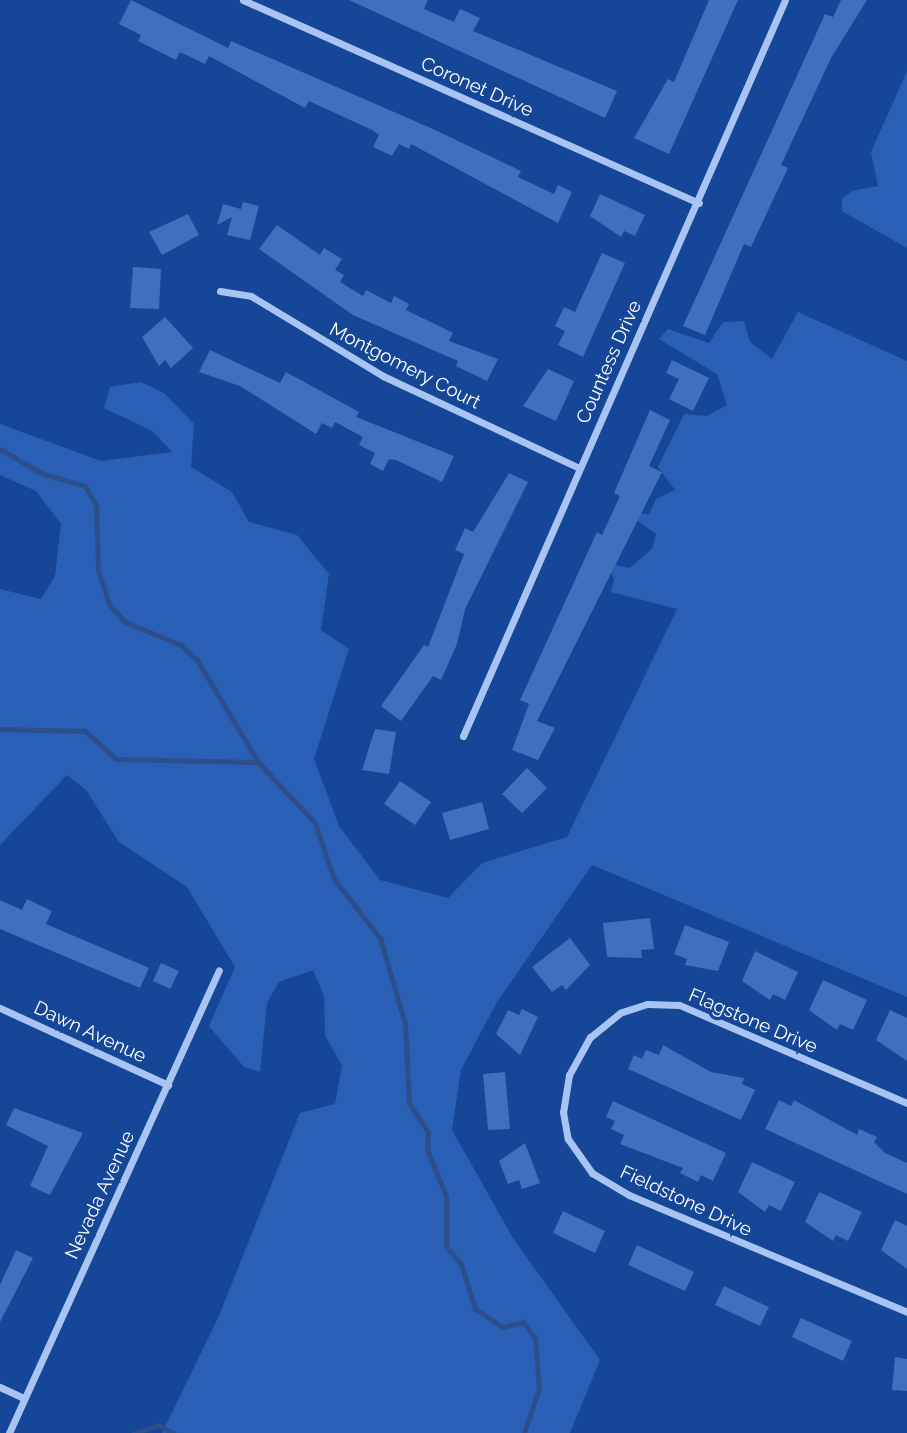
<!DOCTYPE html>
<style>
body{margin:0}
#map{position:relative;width:907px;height:1433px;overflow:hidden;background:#154697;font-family:Raleway,sans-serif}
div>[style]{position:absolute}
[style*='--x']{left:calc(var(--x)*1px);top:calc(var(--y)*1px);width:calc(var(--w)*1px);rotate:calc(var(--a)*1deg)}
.green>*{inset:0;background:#295fb5}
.stream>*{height:5px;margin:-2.5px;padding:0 2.5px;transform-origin:2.5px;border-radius:2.5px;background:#2c4f8b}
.building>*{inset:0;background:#3e70be}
.minor>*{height:7px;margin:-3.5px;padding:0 3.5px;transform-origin:3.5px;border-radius:3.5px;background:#a7c4f2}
span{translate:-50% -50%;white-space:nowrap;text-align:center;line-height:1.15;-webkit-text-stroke:7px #154697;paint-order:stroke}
.street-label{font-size:19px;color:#fff}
</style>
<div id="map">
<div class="green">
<i style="clip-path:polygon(907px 71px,907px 248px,842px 211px,842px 199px,852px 191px,878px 186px,871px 152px)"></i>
<i style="clip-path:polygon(798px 312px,907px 361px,907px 997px,592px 865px,497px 1002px,461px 1070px,452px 1130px,513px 1238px,600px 1360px,570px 1433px,162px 1433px,218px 1318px,300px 1113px,335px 1104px,342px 1065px,325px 1036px,324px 996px,313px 970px,279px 982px,267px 1003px,260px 1072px,244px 1067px,209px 1026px,235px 967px,187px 887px,119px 842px,86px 790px,67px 775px,0 845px,0 589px,41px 599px,55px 576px,61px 524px,36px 491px,0 475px,0 424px,101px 461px,172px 452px,152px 431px,104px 408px,110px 387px,141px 382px,165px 394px,194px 424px,191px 467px,232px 492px,249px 522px,297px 535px,329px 574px,321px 630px,349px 649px,314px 759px,339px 826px,380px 880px,448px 898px,482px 863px,567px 837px,677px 609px,611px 592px,614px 579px,607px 563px,630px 568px,652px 549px,656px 534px,628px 514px,649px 514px,656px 499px,675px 490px,658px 467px,684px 414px,707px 416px,727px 405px,717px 374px,659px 339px,668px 329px,709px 343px,723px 322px,744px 321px,750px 342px,772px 359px)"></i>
</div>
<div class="stream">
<i style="--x:0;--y:449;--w:48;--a:30.3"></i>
<i style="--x:41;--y:473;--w:46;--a:16.5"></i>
<i style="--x:85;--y:486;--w:23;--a:61"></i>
<i style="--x:96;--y:506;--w:64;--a:88.2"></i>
<i style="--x:98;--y:570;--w:36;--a:72"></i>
<i style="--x:109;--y:604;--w:24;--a:48"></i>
<i style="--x:125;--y:622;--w:61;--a:22.3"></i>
<i style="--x:181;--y:645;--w:22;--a:43"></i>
<i style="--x:197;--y:660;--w:119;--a:59.1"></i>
<i style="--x:258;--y:762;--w:83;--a:46.9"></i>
<i style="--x:315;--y:823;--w:59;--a:71.3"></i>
<i style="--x:334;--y:879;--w:75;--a:52.1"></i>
<i style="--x:380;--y:938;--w:90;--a:73.8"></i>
<i style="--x:405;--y:1024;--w:79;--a:87.1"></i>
<i style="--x:409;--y:1103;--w:35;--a:57"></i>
<i style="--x:428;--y:1132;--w:17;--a:93"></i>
<i style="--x:427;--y:1149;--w:51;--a:68"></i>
<i style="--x:446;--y:1196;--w:50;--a:90"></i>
<i style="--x:446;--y:1246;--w:23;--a:50"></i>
<i style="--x:461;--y:1264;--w:47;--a:72.7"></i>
<i style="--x:475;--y:1309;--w:33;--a:33"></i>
<i style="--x:503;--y:1327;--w:21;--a:-14"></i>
<i style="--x:523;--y:1322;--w:20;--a:53"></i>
<i style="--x:535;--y:1338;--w:50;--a:85.4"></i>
<i style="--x:539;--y:1388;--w:47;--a:108.4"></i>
<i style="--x:0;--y:729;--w:85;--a:1.3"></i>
<i style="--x:85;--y:731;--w:42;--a:42.1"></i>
<i style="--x:116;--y:759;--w:142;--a:1.2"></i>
<i style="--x:134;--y:1433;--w:25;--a:-18"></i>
<i style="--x:158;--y:1425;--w:17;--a:28"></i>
</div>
<div class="building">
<i style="clip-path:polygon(131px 0,228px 48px,231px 41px,433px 129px,521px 171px,518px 177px,554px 194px,558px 185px,572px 192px,558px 223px,411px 144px,409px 149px,399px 144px,392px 156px,373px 147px,379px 135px,372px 130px,309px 101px,305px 108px,209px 56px,205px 64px,180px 52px,176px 60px,138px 41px,141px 35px,119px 24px)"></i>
<i style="clip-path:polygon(349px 0,428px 0,424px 9px,454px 22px,460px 9px,480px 18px,473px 31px,617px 91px,605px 118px)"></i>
<i style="clip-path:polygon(709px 0,738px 0,669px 154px,634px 138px,668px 79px,674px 82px)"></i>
<i style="clip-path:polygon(841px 0,867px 0,831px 58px,781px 165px,788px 168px,772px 202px,751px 247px,744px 244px,705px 335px,683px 326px,825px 14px,833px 17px)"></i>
<i style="clip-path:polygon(600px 194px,645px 215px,635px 236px,624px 231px,621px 237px,590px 216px)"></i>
<i style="clip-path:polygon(243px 202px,259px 206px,250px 240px,227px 235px,232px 217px,217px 225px,223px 204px,241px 209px)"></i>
<i style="clip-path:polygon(188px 214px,199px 235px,162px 255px,149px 232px)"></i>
<i style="clip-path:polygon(277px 225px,320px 255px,324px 248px,342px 259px,335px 270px,344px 275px,340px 282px,363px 296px,366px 290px,391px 303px,394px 296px,409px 304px,406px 310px,453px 333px,449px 341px,498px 359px,487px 381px,456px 366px,458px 361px,353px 315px,259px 249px)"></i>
<i style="clip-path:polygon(602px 253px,625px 263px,583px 357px,558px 345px,565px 331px,555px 326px,564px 307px,575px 312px)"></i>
<i style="clip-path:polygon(133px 267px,161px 269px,159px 309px,130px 308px)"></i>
<i style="clip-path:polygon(165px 317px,193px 348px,171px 368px,165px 360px,159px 366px,142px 337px)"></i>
<i style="clip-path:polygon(210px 350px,280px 383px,286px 372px,359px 412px,356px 417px,454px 456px,442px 482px,396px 460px,389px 459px,383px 471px,370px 464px,375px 453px,359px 445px,363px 437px,335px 422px,332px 428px,322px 423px,316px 434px,240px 386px,199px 372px)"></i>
<i style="clip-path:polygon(672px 360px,709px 378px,693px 411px,669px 399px,679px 379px,666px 373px)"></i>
<i style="clip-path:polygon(548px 369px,574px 381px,556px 421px,523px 406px)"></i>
<i style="clip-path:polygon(650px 410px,670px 420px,649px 466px,662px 472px,537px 721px,555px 728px,538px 760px,512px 750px,529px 704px,520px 700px,597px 532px,602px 535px,620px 496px,614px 493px)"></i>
<i style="clip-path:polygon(509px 473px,528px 482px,465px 609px,457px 644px,441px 680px,433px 676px,401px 721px,381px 706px,424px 645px,428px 647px,464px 554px,455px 550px,465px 528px,473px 532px)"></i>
<i style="clip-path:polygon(375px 729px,396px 732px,389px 774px,362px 770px)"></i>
<i style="clip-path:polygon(527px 768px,547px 788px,522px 813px,502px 794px)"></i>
<i style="clip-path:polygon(400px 781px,431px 802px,415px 825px,384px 804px)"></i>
<i style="clip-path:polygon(482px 802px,489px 829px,450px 840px,442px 813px)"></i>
<i style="clip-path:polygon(27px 899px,52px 911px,46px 924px,149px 968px,140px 988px,0 929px,0 900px,22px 910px)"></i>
<i style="clip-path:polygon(650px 918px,654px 949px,641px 950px,642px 958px,607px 957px,603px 923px)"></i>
<i style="clip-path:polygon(685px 925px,729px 942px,718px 971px,685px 965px,687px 959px,674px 954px)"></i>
<i style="clip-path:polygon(570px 938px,590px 965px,566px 990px,562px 985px,552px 992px,532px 967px)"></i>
<i style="clip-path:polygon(755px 951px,798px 972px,785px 1000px,773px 994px,770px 1000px,742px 981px)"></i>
<i style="clip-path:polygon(161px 963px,179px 971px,170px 989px,153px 981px)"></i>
<i style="clip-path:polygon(823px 980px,867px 1000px,853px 1030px,840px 1024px,837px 1030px,809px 1010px)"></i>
<i style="clip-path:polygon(522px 1009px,538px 1017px,520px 1055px,496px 1034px,508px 1010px,519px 1015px)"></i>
<i style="clip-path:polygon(890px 1010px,907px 1018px,907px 1061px,876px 1040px)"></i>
<i style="clip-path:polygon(663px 1045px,711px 1072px,744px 1078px,742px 1084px,755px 1090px,741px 1120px,628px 1069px,634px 1055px,642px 1059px,646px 1050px,659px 1055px)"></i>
<i style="clip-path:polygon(505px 1072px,510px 1129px,488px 1130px,483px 1074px)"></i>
<i style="clip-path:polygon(779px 1100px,791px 1106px,794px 1100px,857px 1135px,859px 1129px,877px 1137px,874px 1142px,885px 1153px,907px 1163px,907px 1194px,765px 1129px)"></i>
<i style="clip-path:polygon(613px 1101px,726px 1153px,713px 1181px,701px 1175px,698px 1182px,680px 1173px,683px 1168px,620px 1144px,624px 1135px,611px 1129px,615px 1121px,606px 1117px)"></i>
<i style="clip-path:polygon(14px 1108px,83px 1133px,50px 1195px,30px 1186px,48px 1146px,6px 1125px)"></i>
<i style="clip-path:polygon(525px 1143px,540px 1183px,522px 1189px,519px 1180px,508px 1184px,499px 1161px)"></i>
<i style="clip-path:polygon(752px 1162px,795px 1182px,781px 1211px,769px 1205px,765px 1212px,738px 1192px)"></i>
<i style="clip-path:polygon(819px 1192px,862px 1212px,848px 1241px,836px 1235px,833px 1241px,805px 1222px)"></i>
<i style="clip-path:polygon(563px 1211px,605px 1231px,595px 1253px,553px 1233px)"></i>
<i style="clip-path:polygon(895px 1220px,907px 1226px,907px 1269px,881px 1250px)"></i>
<i style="clip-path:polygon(637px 1245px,694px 1272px,685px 1291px,628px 1265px)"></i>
<i style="clip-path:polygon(16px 1250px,33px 1258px,0 1322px,0 1285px)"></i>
<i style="clip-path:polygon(724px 1286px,769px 1307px,760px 1326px,715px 1305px)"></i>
<i style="clip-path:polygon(801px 1318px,852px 1341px,843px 1361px,792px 1337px)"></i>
<i style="clip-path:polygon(895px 1357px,907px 1359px,907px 1391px,892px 1390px)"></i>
</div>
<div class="minor">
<i style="--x:243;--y:0;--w:499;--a:24"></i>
<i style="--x:220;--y:291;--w:31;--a:9"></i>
<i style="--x:251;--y:296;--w:154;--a:31.2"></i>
<i style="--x:383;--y:376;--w:217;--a:25.1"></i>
<i style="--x:463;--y:736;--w:803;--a:-66.37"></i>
<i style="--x:0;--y:1008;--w:185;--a:24.6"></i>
<i style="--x:907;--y:1103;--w:248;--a:-156.7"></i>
<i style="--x:679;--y:1005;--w:32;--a:-178"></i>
<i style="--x:647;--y:1004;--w:28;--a:162"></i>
<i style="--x:620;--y:1013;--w:38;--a:141"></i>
<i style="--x:590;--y:1037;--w:43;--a:118.9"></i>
<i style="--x:569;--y:1075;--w:37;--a:99"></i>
<i style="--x:563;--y:1112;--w:27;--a:80"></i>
<i style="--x:568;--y:1139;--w:42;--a:54.8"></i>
<i style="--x:592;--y:1173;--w:43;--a:30.7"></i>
<i style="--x:629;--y:1195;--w:302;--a:22.8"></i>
<i style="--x:0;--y:1387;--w:26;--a:25"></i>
<i style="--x:9;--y:1433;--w:508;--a:-65.6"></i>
</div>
<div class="street-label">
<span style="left:477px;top:87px;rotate:24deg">Coronet Drive</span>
<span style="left:609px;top:362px;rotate:-66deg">Countess Drive</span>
<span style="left:405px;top:366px;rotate:27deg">Montgomery Court</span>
<span style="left:753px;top:1021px;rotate:23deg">Flagstone Drive</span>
<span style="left:90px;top:1032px;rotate:25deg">Dawn Avenue</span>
<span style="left:100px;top:1195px;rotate:-65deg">Nevada Avenue</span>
<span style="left:686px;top:1201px;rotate:25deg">Fieldstone Drive</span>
</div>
</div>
